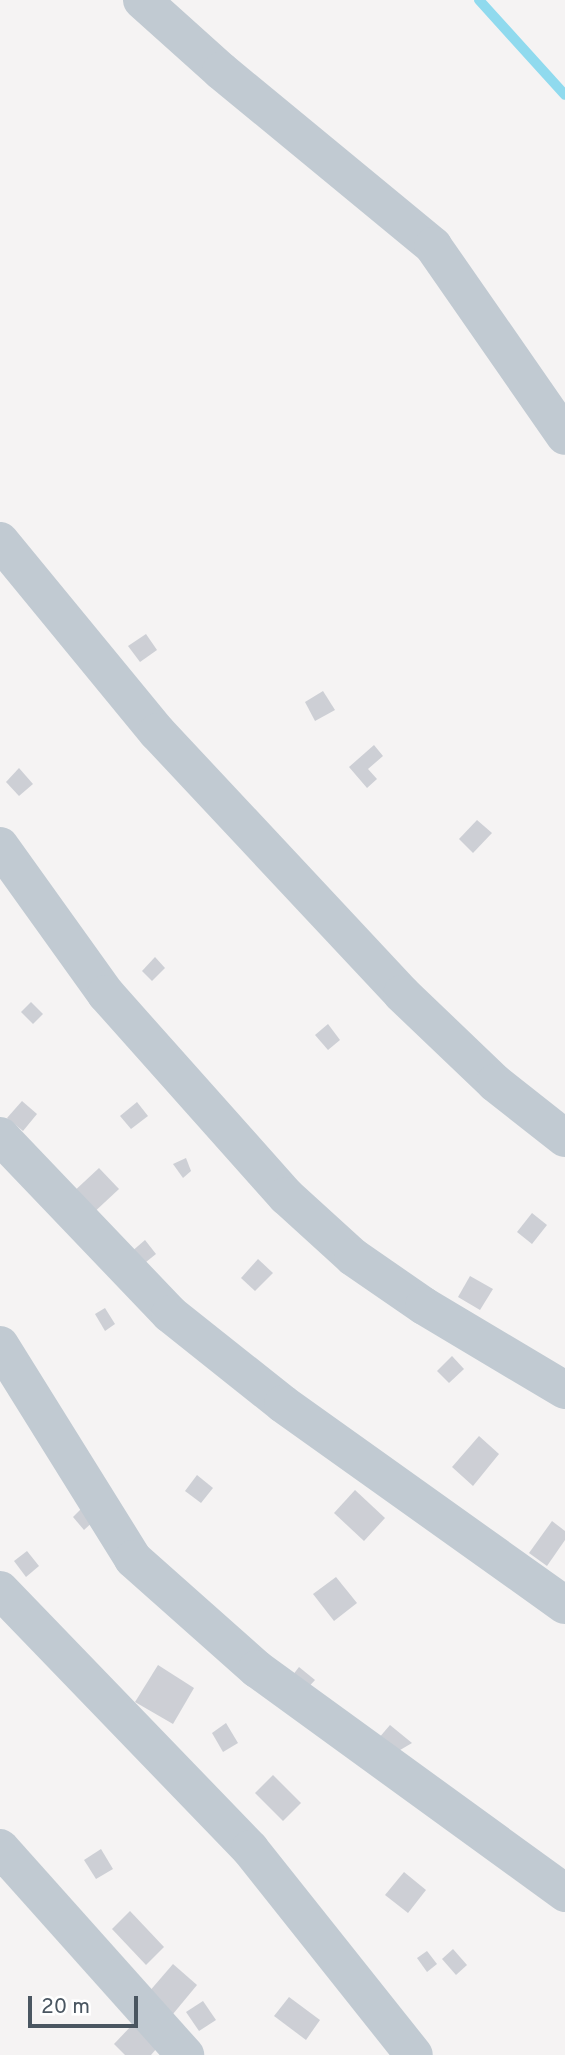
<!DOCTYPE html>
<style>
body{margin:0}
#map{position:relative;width:565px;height:2055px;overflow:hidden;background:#f5f3f3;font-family:Overpass,sans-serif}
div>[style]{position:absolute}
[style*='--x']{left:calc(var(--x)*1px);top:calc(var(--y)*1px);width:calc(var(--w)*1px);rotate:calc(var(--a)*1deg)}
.stream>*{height:10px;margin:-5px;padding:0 5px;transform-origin:5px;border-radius:5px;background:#90daee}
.building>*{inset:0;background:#cdcfd5}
.minor>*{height:38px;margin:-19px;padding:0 19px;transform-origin:19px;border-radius:19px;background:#c1cad2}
span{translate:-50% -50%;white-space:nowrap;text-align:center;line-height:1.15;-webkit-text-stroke:6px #fff;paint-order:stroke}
.scale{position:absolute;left:28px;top:1996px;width:110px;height:32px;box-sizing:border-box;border:4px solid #4a5661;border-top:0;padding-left:9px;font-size:21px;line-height:24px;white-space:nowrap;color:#4a5661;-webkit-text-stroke:5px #fff;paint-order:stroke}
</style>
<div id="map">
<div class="stream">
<i style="--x:479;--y:0;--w:128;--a:47.8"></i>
</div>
<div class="building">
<i style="clip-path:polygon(146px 634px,157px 650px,140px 662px,128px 646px)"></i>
<i style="clip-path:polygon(323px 691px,335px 710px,315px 721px,305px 702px)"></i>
<i style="clip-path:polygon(374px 745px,383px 756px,368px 769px,377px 779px,367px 788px,349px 767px)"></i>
<i style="clip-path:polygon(19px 768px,33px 784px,19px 796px,6px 782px)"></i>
<i style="clip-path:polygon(477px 820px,492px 833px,473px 853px,459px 839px)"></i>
<i style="clip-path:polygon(155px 957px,165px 968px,152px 981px,142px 971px)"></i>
<i style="clip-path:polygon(31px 1002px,43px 1014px,33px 1024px,21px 1012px)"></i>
<i style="clip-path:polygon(328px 1024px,340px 1040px,328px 1050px,315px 1035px)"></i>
<i style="clip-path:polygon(22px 1101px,37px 1114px,23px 1131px,7px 1118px)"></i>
<i style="clip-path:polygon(137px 1102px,148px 1116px,131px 1129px,120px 1116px)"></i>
<i style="clip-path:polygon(186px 1158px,191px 1171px,183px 1178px,173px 1164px)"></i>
<i style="clip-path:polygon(99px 1168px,119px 1189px,90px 1216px,70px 1195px)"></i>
<i style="clip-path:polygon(532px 1213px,547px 1225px,532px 1244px,517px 1232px)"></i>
<i style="clip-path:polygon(145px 1240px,156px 1254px,141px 1266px,130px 1253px)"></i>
<i style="clip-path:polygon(258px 1259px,273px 1273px,255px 1291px,241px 1278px)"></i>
<i style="clip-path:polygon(470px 1276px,493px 1289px,480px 1310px,458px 1297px)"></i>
<i style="clip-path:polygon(105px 1308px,115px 1324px,105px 1331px,95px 1314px)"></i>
<i style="clip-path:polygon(452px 1356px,464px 1369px,449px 1383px,437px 1371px)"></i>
<i style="clip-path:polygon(479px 1436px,499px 1454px,473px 1486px,452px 1467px)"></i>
<i style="clip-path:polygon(197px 1475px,213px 1488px,201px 1503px,185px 1491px)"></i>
<i style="clip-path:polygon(355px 1490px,385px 1518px,364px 1541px,334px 1513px)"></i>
<i style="clip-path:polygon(85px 1505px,97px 1518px,84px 1530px,73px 1517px)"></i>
<i style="clip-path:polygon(552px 1521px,565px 1531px,565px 1540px,547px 1566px,529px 1553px)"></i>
<i style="clip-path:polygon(27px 1551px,39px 1566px,26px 1577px,14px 1561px)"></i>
<i style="clip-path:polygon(336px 1577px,357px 1603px,334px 1621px,313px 1594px)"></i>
<i style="clip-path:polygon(158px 1665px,194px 1688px,173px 1724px,135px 1702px)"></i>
<i style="clip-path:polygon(299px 1667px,315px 1680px,304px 1692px,289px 1680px)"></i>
<i style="clip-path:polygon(226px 1723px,238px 1743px,223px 1752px,212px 1733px)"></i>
<i style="clip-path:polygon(390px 1725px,412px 1743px,395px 1753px,378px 1739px)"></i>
<i style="clip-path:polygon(273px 1775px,301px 1803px,283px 1821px,255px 1793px)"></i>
<i style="clip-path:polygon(101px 1849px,113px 1869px,96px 1879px,84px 1860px)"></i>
<i style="clip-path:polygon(404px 1872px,426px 1890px,408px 1913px,385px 1895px)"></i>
<i style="clip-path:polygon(130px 1911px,164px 1947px,146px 1965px,112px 1929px)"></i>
<i style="clip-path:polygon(453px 1949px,467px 1965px,456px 1975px,442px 1959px)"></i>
<i style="clip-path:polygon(427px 1951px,437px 1964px,427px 1972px,417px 1958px)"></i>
<i style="clip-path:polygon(173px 1964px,197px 1985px,173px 2014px,148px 1993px)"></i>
<i style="clip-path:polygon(289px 1997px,320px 2020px,306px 2040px,274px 2016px)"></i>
<i style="clip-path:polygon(203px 2001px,216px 2020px,199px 2031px,186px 2012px)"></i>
<i style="clip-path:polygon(133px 2024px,157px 2048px,151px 2055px,125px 2055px,114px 2044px)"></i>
</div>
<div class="minor">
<i style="--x:142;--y:0;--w:106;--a:41.9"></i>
<i style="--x:221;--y:71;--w:275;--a:39.5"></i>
<i style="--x:433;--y:246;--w:231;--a:55.2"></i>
<i style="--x:0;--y:541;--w:247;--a:50.6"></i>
<i style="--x:157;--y:732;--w:359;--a:46.9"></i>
<i style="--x:402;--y:994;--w:129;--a:43.7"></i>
<i style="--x:495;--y:1083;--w:89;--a:38.2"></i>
<i style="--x:0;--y:846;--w:182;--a:54.4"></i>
<i style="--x:106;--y:994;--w:271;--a:48.3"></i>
<i style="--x:286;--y:1196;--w:91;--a:42.3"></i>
<i style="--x:353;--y:1257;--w:86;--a:34.6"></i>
<i style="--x:424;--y:1306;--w:164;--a:30.8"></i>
<i style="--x:0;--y:1136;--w:246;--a:46.3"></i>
<i style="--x:170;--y:1314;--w:144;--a:38.5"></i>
<i style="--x:283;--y:1404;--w:346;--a:35.5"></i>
<i style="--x:0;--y:1345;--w:252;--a:58.1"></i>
<i style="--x:133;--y:1559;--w:166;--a:41.6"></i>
<i style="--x:257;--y:1669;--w:381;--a:36"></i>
<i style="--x:0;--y:1590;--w:360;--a:46"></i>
<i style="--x:250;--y:1849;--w:263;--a:51.5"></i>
<i style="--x:0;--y:1848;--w:278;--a:48.2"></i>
</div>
<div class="scale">20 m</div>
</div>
